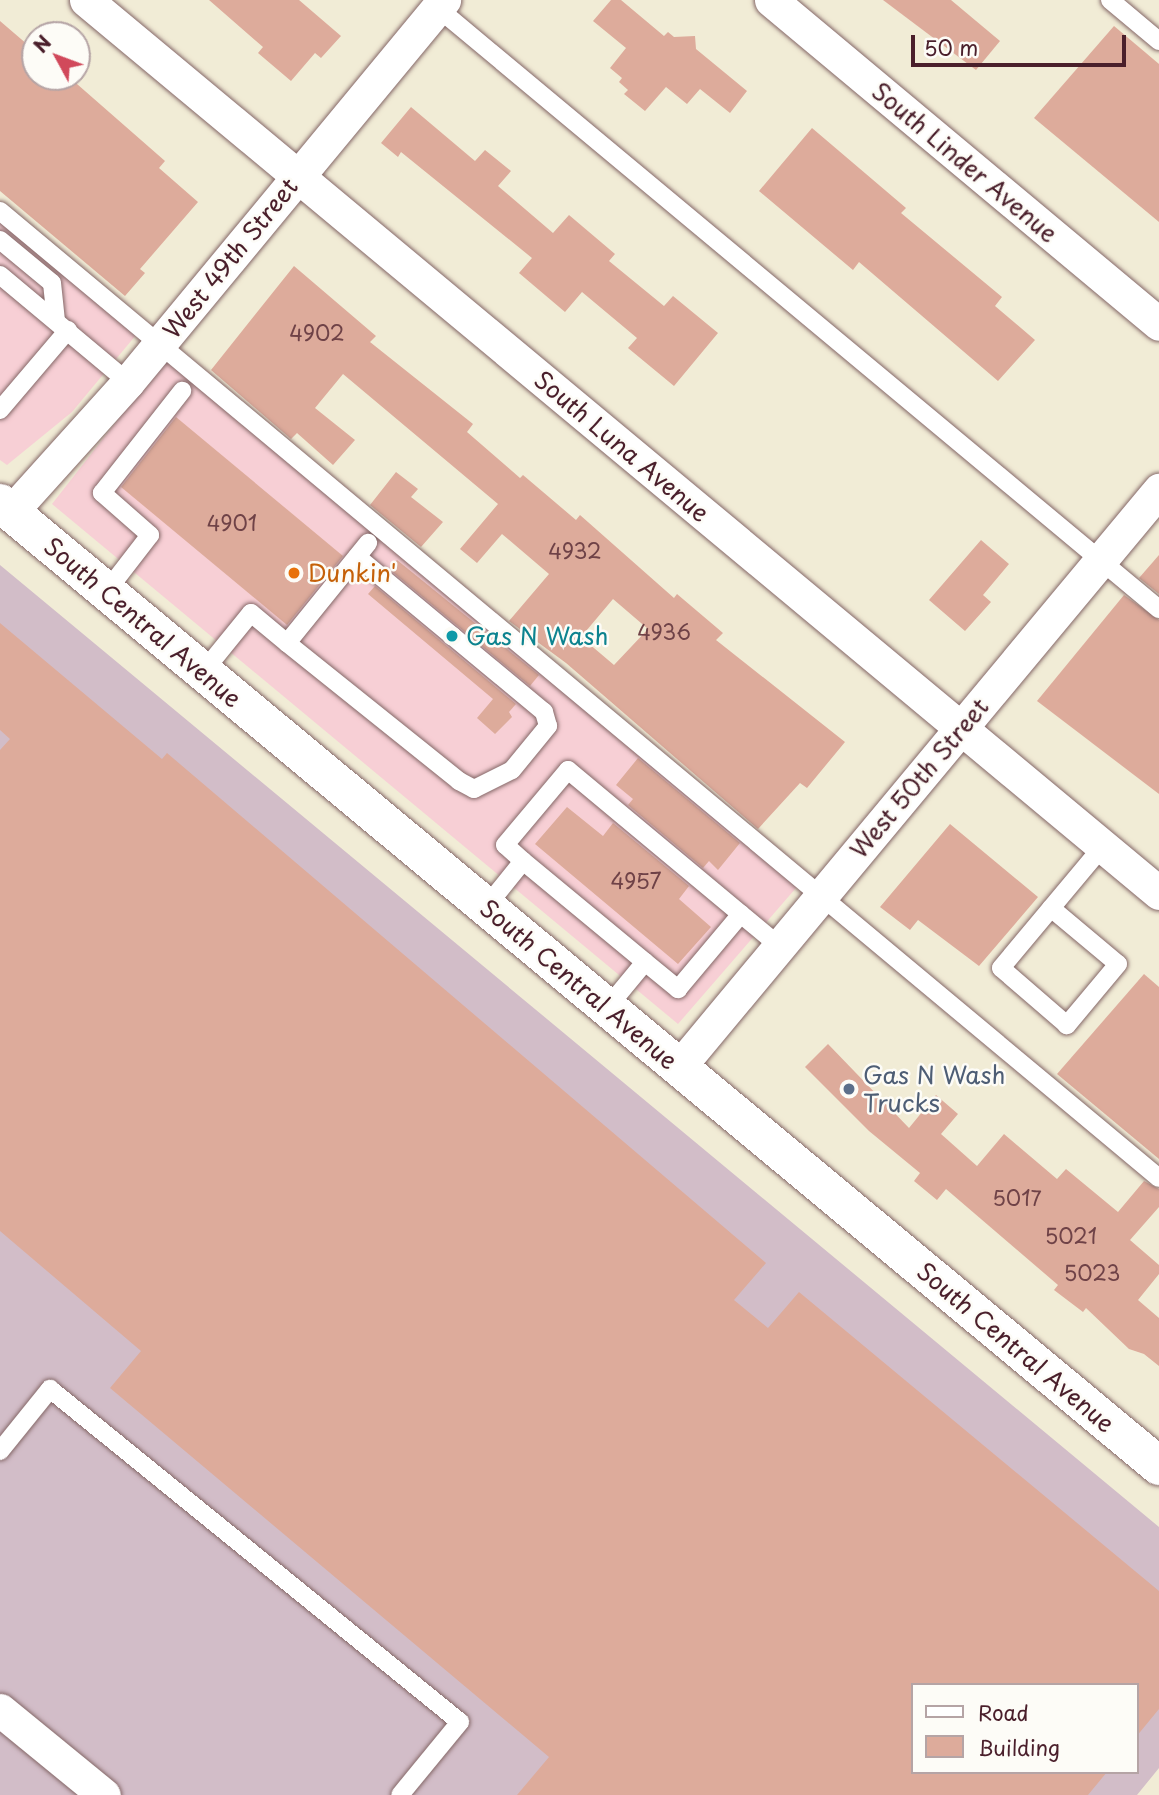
<!DOCTYPE html>
<style>
body{margin:0}
#map{position:relative;width:1159px;height:1795px;overflow:hidden;background:#f1ecd6;font-family:"Playpen Sans",sans-serif}
div>[style]{position:absolute}
[style*='--x']{left:calc(var(--x)*1px);top:calc(var(--y)*1px);width:calc(var(--w)*1px);rotate:calc(var(--a)*1deg)}
.built>*{inset:0;background:#f7cfd5}
.industrial>*{inset:0;background:#d2bdc8}
.building>*{inset:0;background:#ddab9b}
.roads{filter:drop-shadow(0 0 2px #846767) drop-shadow(0 0 2px #846767)}
.lane>*{height:18px;margin:-9px;padding:0 9px;transform-origin:9px;border-radius:9px;background:#fff}
.street>*{height:33px;margin:-16.5px;padding:0 16.5px;transform-origin:16.5px;border-radius:16.5px;background:#fff}
.secondary>*{height:38px;margin:-19px;padding:0 19px;transform-origin:19px;border-radius:19px;background:#fff}
.dots>*{width:19px;height:19px;translate:-50% -50%;box-sizing:border-box;border:4px solid #fdfcf7;border-radius:50%}
span{translate:-50% -50%;white-space:nowrap;text-align:center;line-height:1.15;-webkit-text-stroke:5px #fdfcf7;paint-order:stroke}
.number-label{font-size:21px;color:#6f4247}
.number-label span{-webkit-text-stroke-width:0}
.street-label{font-size:24px;color:#4a1f2b}
.food-label{font-size:24px;color:#c56008}
.left{translate:0 -50%;text-align:left}
.culture-label{font-size:24px;color:#0d838f}
.service-label{font-size:24px;color:#4e5e75}
.legend{position:absolute;left:911px;top:1683px;width:228px;height:91px;box-sizing:border-box;background:#fdfcf7;border:2px solid #b5a4a5;margin:0;padding:9px 12px;list-style:none;font-size:21px;color:#4a1f2b}
.legend li{display:flex;align-items:center;gap:14px;height:35px}
.legend b{width:35px;border:2px solid #b5a4a5}
.north{position:absolute;left:21px;top:21px;width:70px;height:70px;box-sizing:border-box;background:#fdfcf7;border:2px solid #b5a4a5;border-radius:50%;rotate:311deg;font-size:19px;font-weight:700;line-height:28px;text-align:center;color:#4a1f2b}
.north::after{content:'';display:block;margin:auto;width:24px;height:32px;background:#d1495b;clip-path:polygon(50% 0,100% 100%,50% 72%,0 100%)}
.scale{position:absolute;left:911px;top:35px;width:215px;height:32px;box-sizing:border-box;border:4px solid #4a1f2b;border-top:0;padding-left:9px;font-size:21px;line-height:24px;white-space:nowrap;color:#4a1f2b;-webkit-text-stroke:5px #fdfcf7;paint-order:stroke}
</style>
<div id="map">
<div class="built">
<i style="clip-path:polygon(0 211px,141px 329px,72px 412px,7px 465px,0 460px)"></i>
<i style="clip-path:polygon(170px 353px,802px 881px,678px 1024px,52px 504px)"></i>
</div>
<div class="industrial">
<i style="clip-path:polygon(evenodd,0 565px,1159px 1527px,1159px 1768px,1137px 1795px,0 1795px,0 565px,912px 1685px,1136px 1685px,1136px 1772px,912px 1772px,912px 1685px)"></i>
</div>
<div class="building">
<i style="clip-path:polygon(209px 0,299px 0,341px 36px,321px 58px,315px 53px,291px 81px,258px 53px,263px 47px)"></i>
<i style="clip-path:polygon(611px 0,621px 0,664px 36px,668px 32px,674px 37px,695px 36px,696px 49px,747px 91px,730px 113px,700px 89px,687px 104px,666px 87px,645px 111px,624px 94px,628px 90px,619px 82px,622px 78px,610px 68px,626px 48px,593px 21px)"></i>
<i style="clip-path:polygon(883px 0,951px 0,1000px 41px,976px 70px)"></i>
<i style="clip-path:polygon(0 21px,35px 51px,35px 77px,69px 77px,165px 161px,159px 168px,198px 202px,140px 269px,145px 273px,125px 296px,0 191px)"></i>
<i style="clip-path:polygon(1114px 26px,1159px 64px,1159px 222px,1034px 118px)"></i>
<i style="clip-path:polygon(411px 107px,475px 161px,485px 150px,511px 171px,498px 186px,553px 233px,569px 215px,615px 254px,609px 261px,664px 306px,673px 296px,718px 333px,674px 386px,628px 348px,637px 338px,582px 292px,565px 312px,519px 273px,532px 258px,401px 152px,398px 157px,381px 143px)"></i>
<i style="clip-path:polygon(812px 128px,906px 208px,901px 213px,1002px 297px,995px 306px,1035px 340px,998px 381px,859px 262px,853px 270px,759px 191px)"></i>
<i style="clip-path:polygon(evenodd,294px 266px,376px 336px,370px 342px,473px 424px,467px 432px,520px 478px,523px 475px,576px 520px,580px 515px,674px 598px,677px 594px,723px 633px,716px 640px,845px 742px,807px 788px,800px 783px,758px 829px,566px 663px,509px 621px,549px 574px,502px 534px,477px 563px,460px 549px,498px 504px,343px 374px,315px 408px,355px 440px,333px 465px,297px 433px,291px 439px,211px 370px,294px 266px,613px 599px,648px 629px,614px 665px,581px 637px,613px 599px)"></i>
<i style="clip-path:polygon(176px 417px,343px 556px,287px 625px,121px 487px)"></i>
<i style="clip-path:polygon(396px 472px,418px 489px,411px 497px,443px 522px,421px 547px,370px 505px)"></i>
<i style="clip-path:polygon(981px 540px,1009px 564px,983px 595px,991px 602px,965px 631px,929px 600px)"></i>
<i style="clip-path:polygon(1159px 555px,1159px 594px,1139px 578px)"></i>
<i style="clip-path:polygon(397px 560px,539px 675px,530px 686px,389px 569px)"></i>
<i style="clip-path:polygon(375px 586px,516px 704px,509px 712px,512px 717px,495px 734px,477px 718px,493px 699px,368px 594px)"></i>
<i style="clip-path:polygon(1124px 595px,1159px 620px,1159px 794px,1037px 701px)"></i>
<i style="clip-path:polygon(0 623px,162px 759px,167px 753px,766px 1263px,734px 1300px,768px 1328px,799px 1292px,1159px 1591px,1159px 1709px,1136px 1737px,1136px 1685px,912px 1685px,912px 1772px,1107px 1772px,1088px 1795px,517px 1795px,549px 1757px,110px 1388px,141px 1351px,0 1231px,0 750px,10px 739px,0 730px)"></i>
<i style="clip-path:polygon(638px 758px,740px 843px,718px 870px,709px 861px,703px 868px,628px 805px,633px 799px,616px 785px)"></i>
<i style="clip-path:polygon(567px 807px,603px 836px,613px 823px,689px 886px,679px 899px,711px 927px,678px 964px,535px 844px)"></i>
<i style="clip-path:polygon(950px 824px,1038px 897px,979px 966px,918px 920px,910px 930px,880px 907px)"></i>
<i style="clip-path:polygon(1144px 974px,1159px 987px,1159px 1159px,1057px 1074px)"></i>
<i style="clip-path:polygon(828px 1044px,909px 1128px,936px 1095px,958px 1114px,941px 1134px,977px 1166px,1004px 1134px,1057px 1179px,1066px 1169px,1118px 1212px,1144px 1181px,1159px 1189px,1159px 1207px,1130px 1240px,1159px 1265px,1159px 1274px,1138px 1300px,1159px 1318px,1159px 1366px,1144px 1354px,1129px 1349px,1086px 1308px,1083px 1312px,1054px 1290px,1058px 1285px,946px 1189px,937px 1200px,914px 1181px,920px 1173px,869px 1131px,805px 1067px)"></i>
</div>
<div class="roads">
<div class="lane">
<i style="--x:1110;--y:0;--w:64;--a:39.9"></i>
<i style="--x:433;--y:4;--w:945;--a:39.81"></i>
<i style="--x:0;--y:211;--w:1509;--a:39.84"></i>
<i style="--x:0;--y:240;--w:67;--a:39.6"></i>
<i style="--x:52;--y:283;--w:37;--a:84"></i>
<i style="--x:0;--y:275;--w:167;--a:39.9"></i>
<i style="--x:0;--y:410;--w:105;--a:-49.6"></i>
<i style="--x:106;--y:592;--w:72;--a:-52.3"></i>
<i style="--x:150;--y:535;--w:64;--a:-138.8"></i>
<i style="--x:102;--y:493;--w:130;--a:-51.9"></i>
<i style="--x:287;--y:643;--w:221;--a:38.7"></i>
<i style="--x:459;--y:781;--w:17;--a:28"></i>
<i style="--x:474;--y:789;--w:42;--a:-26.6"></i>
<i style="--x:512;--y:770;--w:57;--a:-50.7"></i>
<i style="--x:548;--y:726;--w:15;--a:-106"></i>
<i style="--x:544;--y:712;--w:243;--a:-140.3"></i>
<i style="--x:203;--y:672;--w:76;--a:-50.9"></i>
<i style="--x:251;--y:613;--w:47;--a:39.8"></i>
<i style="--x:287;--y:643;--w:129;--a:-51"></i>
<i style="--x:523;--y:861;--w:24;--a:-138"></i>
<i style="--x:505;--y:845;--w:98;--a:-50"></i>
<i style="--x:568;--y:770;--w:275;--a:39.8"></i>
<i style="--x:486;--y:907;--w:59;--a:-51.2"></i>
<i style="--x:523;--y:861;--w:158;--a:39.6"></i>
<i style="--x:645;--y:962;--w:60;--a:129.6"></i>
<i style="--x:1051;--y:908;--w:87;--a:39.9"></i>
<i style="--x:1118;--y:964;--w:80;--a:129.9"></i>
<i style="--x:1067;--y:1025;--w:87;--a:-139.2"></i>
<i style="--x:1001;--y:968;--w:159;--a:-50.1"></i>
<i style="--x:645;--y:962;--w:43;--a:39.3"></i>
<i style="--x:678;--y:989;--w:98;--a:-50"></i>
<i style="--x:0;--y:1451;--w:80;--a:-51.1"></i>
<i style="--x:50;--y:1389;--w:528;--a:39.08"></i>
<i style="--x:460;--y:1722;--w:94;--a:129.4"></i>
</div>
<div class="street">
<i style="--x:86;--y:0;--w:1396;--a:39.77"></i>
<i style="--x:771;--y:0;--w:505;--a:39.86"></i>
<i style="--x:11;--y:512;--w:175;--a:-48"></i>
<i style="--x:128;--y:382;--w:496;--a:-50.4"></i>
<i style="--x:679;--y:1067;--w:751;--a:-50.24"></i>
<i style="--x:0;--y:1710;--w:134;--a:39.3"></i>
</div>
<div class="secondary">
<i style="--x:0;--y:503;--w:1507;--a:39.72"></i>
</div>
</div>
<div class="dots">
<i style="left:294px;top:573px;background:#e8710a"></i>
<i style="left:452px;top:636px;background:#0f9aa8"></i>
<i style="left:849px;top:1089px;background:#5c6f8a"></i>
</div>
<div class="number-label">
<span style="left:317px;top:332px">4902</span>
<span style="left:232px;top:522px">4901</span>
<span style="left:575px;top:550px">4932</span>
<span style="left:664px;top:631px">4936</span>
<span style="left:636px;top:880px">4957</span>
<span style="left:1017px;top:1197px">5017</span>
<span style="left:1071px;top:1235px">5021</span>
<span style="left:1092px;top:1272px">5023</span>
</div>
<div class="street-label">
<span style="left:965px;top:162px;rotate:40deg">South Linder Avenue</span>
<span style="left:230px;top:258px;rotate:-51deg">West 49th Street</span>
<span style="left:622px;top:446px;rotate:40deg">South Luna Avenue</span>
<span style="left:143px;top:622px;rotate:40deg">South Central Avenue</span>
<span style="left:919px;top:778px;rotate:-50deg">West 50th Street</span>
<span style="left:579px;top:984px;rotate:40deg">South Central Avenue</span>
<span style="left:1016px;top:1347px;rotate:40deg">South Central Avenue</span>
</div>
<div class="food-label">
<span class="left" style="left:308px;top:573px">Dunkin'</span>
</div>
<div class="culture-label">
<span class="left" style="left:466px;top:636px">Gas N Wash</span>
</div>
<div class="service-label">
<span class="left" style="left:863px;top:1089px">Gas N Wash<br>Trucks</span>
</div>
<ul class="legend">
<li><b style="height:9px;background:#fff"></b>Road</li>
<li><b style="height:19px;background:#ddab9b"></b>Building</li>
</ul>
<div class="north">N</div>
<div class="scale">50 m</div>
</div>
